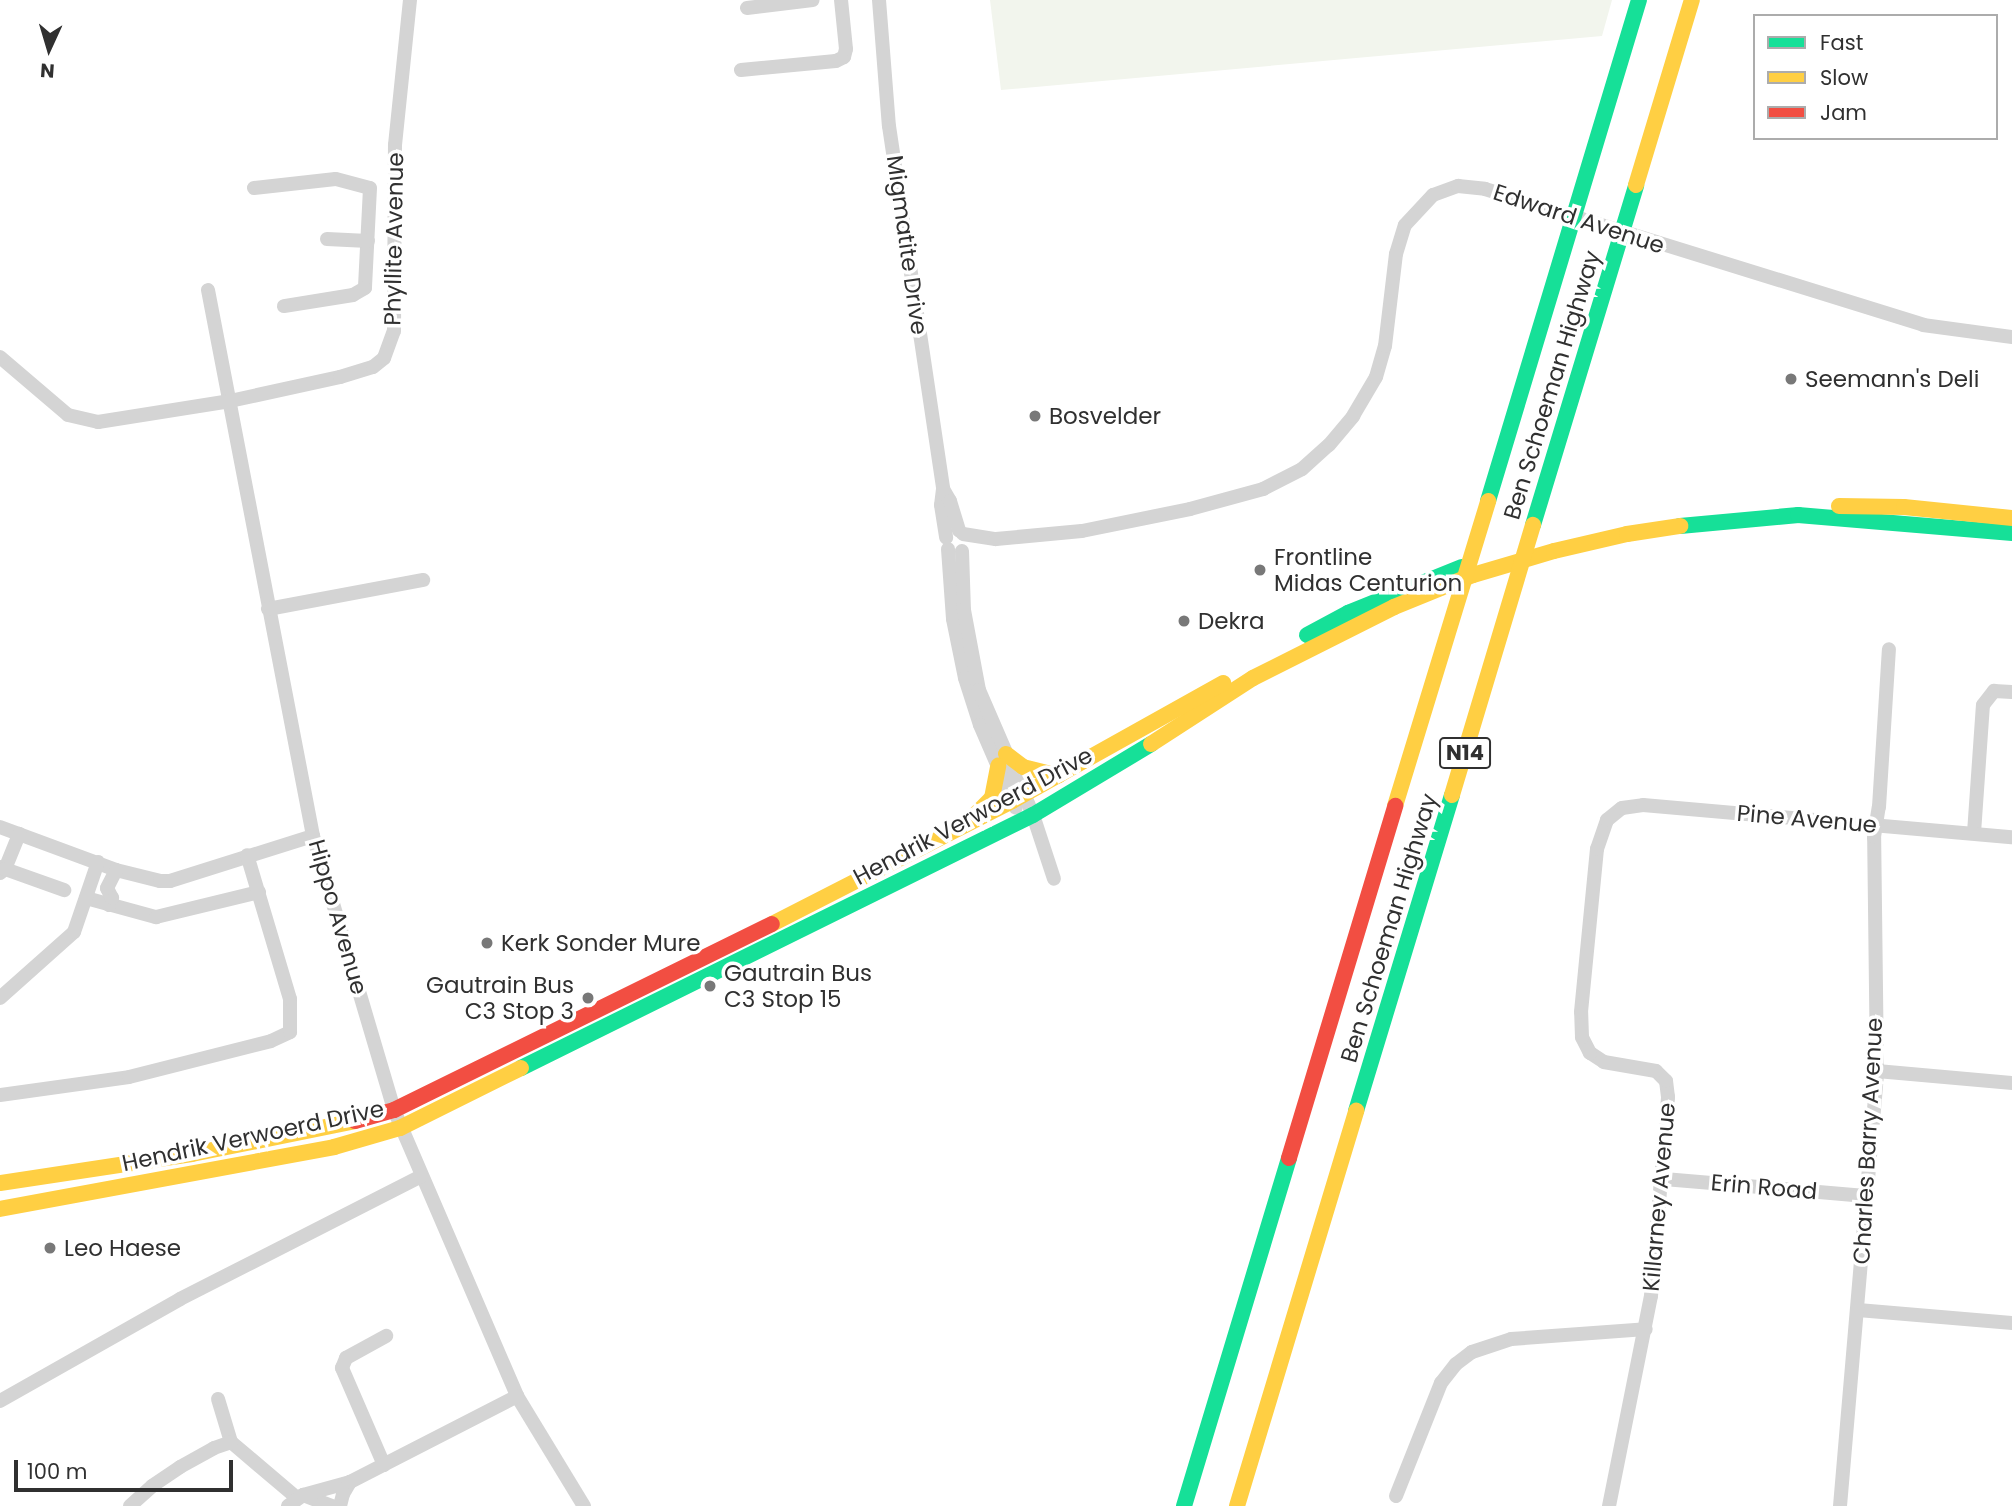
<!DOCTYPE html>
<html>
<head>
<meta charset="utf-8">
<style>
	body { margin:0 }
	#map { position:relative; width:2012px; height:1506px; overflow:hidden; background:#fff; font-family:Poppins,sans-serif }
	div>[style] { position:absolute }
	.green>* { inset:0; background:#f2f5ed }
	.street>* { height:14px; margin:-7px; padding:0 7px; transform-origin:7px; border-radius:7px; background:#d4d4d4 }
	.fast>* { height:16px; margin:-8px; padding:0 8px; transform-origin:8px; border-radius:8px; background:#16e098 }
	.slow>* { height:16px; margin:-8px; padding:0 8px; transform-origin:8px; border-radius:8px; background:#ffcf43 }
	.jam>* { height:16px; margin:-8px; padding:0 8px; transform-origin:8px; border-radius:8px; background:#f24e42 }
	.dots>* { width:19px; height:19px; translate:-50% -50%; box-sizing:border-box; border:4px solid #fff; border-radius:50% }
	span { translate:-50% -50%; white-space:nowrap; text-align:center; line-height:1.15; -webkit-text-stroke:7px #fff; paint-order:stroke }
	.shield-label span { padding:2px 5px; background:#fff; border:2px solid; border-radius:5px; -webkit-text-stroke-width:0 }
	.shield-label { font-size:21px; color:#303030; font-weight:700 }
	.street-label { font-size:23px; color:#303030 }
	.poi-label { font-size:23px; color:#303030 }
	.left { translate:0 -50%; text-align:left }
	.right { translate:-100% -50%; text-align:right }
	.legend { position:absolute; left:1753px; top:14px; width:245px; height:126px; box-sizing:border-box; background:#fff; border:2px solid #acacac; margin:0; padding:9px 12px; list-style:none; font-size:21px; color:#303030 }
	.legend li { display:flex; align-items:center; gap:14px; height:35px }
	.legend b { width:35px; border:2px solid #acacac }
	.north { position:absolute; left:14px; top:14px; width:70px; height:70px; -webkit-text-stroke:5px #fff; paint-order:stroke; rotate:184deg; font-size:19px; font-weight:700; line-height:28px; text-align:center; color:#303030 }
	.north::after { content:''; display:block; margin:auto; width:24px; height:32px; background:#303030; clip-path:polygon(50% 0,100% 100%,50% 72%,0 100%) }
	.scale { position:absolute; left:14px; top:1460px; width:219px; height:32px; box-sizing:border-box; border:4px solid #303030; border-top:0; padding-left:9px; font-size:21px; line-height:24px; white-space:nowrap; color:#303030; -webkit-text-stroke:5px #fff; paint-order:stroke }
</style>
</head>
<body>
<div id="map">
	<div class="green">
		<div style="clip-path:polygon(990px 0,1612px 0,1602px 36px,1001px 90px)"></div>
	</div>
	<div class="street">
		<div style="left:879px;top:0;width:126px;rotate:85.5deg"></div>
		<div style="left:889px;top:126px;width:367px;rotate:81.5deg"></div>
		<div style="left:943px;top:489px;width:16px;rotate:97deg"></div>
		<div style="left:941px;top:505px;width:33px;rotate:81deg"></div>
		<div style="left:747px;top:8px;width:66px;rotate:-6.9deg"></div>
		<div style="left:741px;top:70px;width:95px;rotate:-5.4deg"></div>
		<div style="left:836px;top:61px;width:9px;rotate:-27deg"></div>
		<div style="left:844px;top:57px;width:8px;rotate:-76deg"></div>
		<div style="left:846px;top:49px;width:49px;rotate:-95.8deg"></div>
		<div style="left:254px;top:188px;width:82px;rotate:-6.3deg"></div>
		<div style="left:336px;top:179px;width:35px;rotate:15deg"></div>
		<div style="left:370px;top:188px;width:100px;rotate:92.9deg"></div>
		<div style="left:365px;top:288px;width:14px;rotate:150deg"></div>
		<div style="left:353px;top:295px;width:70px;rotate:170.9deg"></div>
		<div style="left:327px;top:239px;width:41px;rotate:2.8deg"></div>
		<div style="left:208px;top:290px;width:556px;rotate:79.11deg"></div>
		<div style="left:313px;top:836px;width:286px;rotate:73.5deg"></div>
		<div style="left:394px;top:1110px;width:311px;rotate:66.7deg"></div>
		<div style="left:517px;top:1396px;width:129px;rotate:58.7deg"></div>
		<div style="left:0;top:357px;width:89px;rotate:40.5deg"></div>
		<div style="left:68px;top:415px;width:31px;rotate:13deg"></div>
		<div style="left:98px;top:422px;width:134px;rotate:-9deg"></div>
		<div style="left:230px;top:401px;width:113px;rotate:-12.3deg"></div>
		<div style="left:340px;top:377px;width:34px;rotate:-17deg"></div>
		<div style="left:373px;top:367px;width:14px;rotate:-39deg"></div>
		<div style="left:384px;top:358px;width:29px;rotate:-70deg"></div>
		<div style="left:394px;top:331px;width:186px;rotate:-89.7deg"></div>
		<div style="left:395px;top:145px;width:146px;rotate:-84.1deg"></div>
		<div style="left:943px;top:489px;width:14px;rotate:60deg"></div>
		<div style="left:950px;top:501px;width:31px;rotate:73deg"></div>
		<div style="left:963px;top:534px;width:33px;rotate:9deg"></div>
		<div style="left:996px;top:539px;width:86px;rotate:-5.3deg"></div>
		<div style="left:1082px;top:531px;width:110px;rotate:-11.5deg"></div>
		<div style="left:1190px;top:509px;width:76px;rotate:-15.3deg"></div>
		<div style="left:1263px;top:489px;width:44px;rotate:-27.1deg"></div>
		<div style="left:1302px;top:469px;width:36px;rotate:-42deg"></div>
		<div style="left:1329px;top:445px;width:38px;rotate:-50deg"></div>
		<div style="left:1353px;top:416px;width:45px;rotate:-59.5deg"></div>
		<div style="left:1376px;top:377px;width:32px;rotate:-74deg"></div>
		<div style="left:1385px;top:346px;width:93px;rotate:-83.2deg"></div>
		<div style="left:1396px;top:254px;width:30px;rotate:-73deg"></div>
		<div style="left:1405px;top:225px;width:41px;rotate:-47deg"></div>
		<div style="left:1433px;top:195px;width:27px;rotate:-20deg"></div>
		<div style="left:1458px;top:186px;width:27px;rotate:6deg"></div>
		<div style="left:1485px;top:189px;width:459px;rotate:17.2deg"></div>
		<div style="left:1923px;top:325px;width:90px;rotate:7.7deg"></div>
		<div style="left:948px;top:549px;width:70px;rotate:85.9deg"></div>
		<div style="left:953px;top:619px;width:60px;rotate:78.5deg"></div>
		<div style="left:965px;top:678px;width:49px;rotate:72.3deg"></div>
		<div style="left:980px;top:725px;width:90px;rotate:66.6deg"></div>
		<div style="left:962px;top:551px;width:59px;rotate:88.1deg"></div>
		<div style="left:964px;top:610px;width:81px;rotate:79.4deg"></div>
		<div style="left:979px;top:690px;width:136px;rotate:66.6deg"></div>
		<div style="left:1033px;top:815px;width:67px;rotate:71.8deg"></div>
		<div style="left:268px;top:609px;width:158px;rotate:-10.6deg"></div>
		<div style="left:0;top:827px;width:124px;rotate:20.3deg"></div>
		<div style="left:116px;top:870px;width:45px;rotate:14deg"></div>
		<div style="left:160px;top:881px;width:10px"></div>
		<div style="left:170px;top:881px;width:150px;rotate:-17.5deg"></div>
		<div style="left:1974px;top:833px;width:128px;rotate:-86deg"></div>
		<div style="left:1983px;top:705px;width:18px;rotate:-52deg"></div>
		<div style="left:1994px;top:691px;width:18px;rotate:3deg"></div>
		<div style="left:0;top:867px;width:5px;rotate:22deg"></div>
		<div style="left:5px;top:869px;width:38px;rotate:-68deg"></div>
		<div style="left:0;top:873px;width:6px;rotate:-39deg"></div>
		<div style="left:5px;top:869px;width:63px;rotate:19.6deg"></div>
		<div style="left:86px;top:898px;width:73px;rotate:15.2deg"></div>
		<div style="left:156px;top:917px;width:106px;rotate:-13.6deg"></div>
		<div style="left:109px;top:905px;width:8px;rotate:-67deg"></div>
		<div style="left:112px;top:898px;width:11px;rotate:-117deg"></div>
		<div style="left:107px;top:888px;width:20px;rotate:-63deg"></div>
		<div style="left:0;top:998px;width:99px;rotate:-41.7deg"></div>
		<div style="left:74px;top:932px;width:74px;rotate:-71.1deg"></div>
		<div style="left:1877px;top:1071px;width:136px;rotate:5.1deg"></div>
		<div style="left:0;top:1095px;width:130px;rotate:-7.9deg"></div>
		<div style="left:129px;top:1077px;width:146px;rotate:-14.2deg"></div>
		<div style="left:271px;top:1041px;width:21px;rotate:-25deg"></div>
		<div style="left:290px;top:1032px;width:33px;rotate:-90deg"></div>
		<div style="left:290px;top:999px;width:150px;rotate:-106.6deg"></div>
		<div style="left:1664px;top:1179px;width:202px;rotate:4.8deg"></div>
		<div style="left:1858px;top:1310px;width:155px;rotate:4.8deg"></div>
		<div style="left:218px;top:1399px;width:45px;rotate:73.2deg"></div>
		<div style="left:231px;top:1442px;width:87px;rotate:40.3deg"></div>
		<div style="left:0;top:1401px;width:207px;rotate:-29.5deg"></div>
		<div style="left:180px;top:1299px;width:271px;rotate:-27deg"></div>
		<div style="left:384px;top:1465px;width:106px;rotate:-113.4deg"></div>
		<div style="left:342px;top:1368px;width:11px;rotate:-68deg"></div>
		<div style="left:346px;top:1358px;width:46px;rotate:-28.8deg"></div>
		<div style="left:303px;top:1495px;width:31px;rotate:21deg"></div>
		<div style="left:1396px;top:1496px;width:122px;rotate:-68.3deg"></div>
		<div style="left:1441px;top:1383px;width:24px;rotate:-52deg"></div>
		<div style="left:1456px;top:1364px;width:20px;rotate:-37deg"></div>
		<div style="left:1472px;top:1352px;width:41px;rotate:-18.4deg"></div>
		<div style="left:1511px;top:1339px;width:135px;rotate:-4.2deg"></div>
		<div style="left:130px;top:1506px;width:30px;rotate:-42deg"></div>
		<div style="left:152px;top:1486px;width:34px;rotate:-34deg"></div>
		<div style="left:180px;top:1467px;width:39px;rotate:-29deg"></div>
		<div style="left:214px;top:1448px;width:18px;rotate:-19deg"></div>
		<div style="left:288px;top:1506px;width:19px;rotate:-36deg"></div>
		<div style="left:303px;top:1495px;width:49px;rotate:-15.5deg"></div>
		<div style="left:340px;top:1506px;width:12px;rotate:-76deg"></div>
		<div style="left:343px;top:1494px;width:14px;rotate:-60deg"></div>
		<div style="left:350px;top:1482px;width:188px;rotate:-27.2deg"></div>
		<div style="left:1609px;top:1506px;width:214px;rotate:-78.7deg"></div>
		<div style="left:1651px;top:1296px;width:200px;rotate:-85.1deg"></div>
		<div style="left:1668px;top:1097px;width:16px;rotate:-97deg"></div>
		<div style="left:1666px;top:1081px;width:14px;rotate:-135deg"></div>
		<div style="left:1656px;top:1071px;width:53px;rotate:-170.2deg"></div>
		<div style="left:1604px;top:1062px;width:17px;rotate:-147deg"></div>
		<div style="left:1590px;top:1053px;width:18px;rotate:-117deg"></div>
		<div style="left:1582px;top:1037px;width:25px;rotate:-92deg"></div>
		<div style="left:1581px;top:1012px;width:164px;rotate:-84.4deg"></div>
		<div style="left:1597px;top:849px;width:31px;rotate:-71deg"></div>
		<div style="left:1607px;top:820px;width:19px;rotate:-39deg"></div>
		<div style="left:1622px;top:808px;width:21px;rotate:-8deg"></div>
		<div style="left:1643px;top:805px;width:370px;rotate:5deg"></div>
		<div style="left:1840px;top:1506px;width:437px;rotate:-85.1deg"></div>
		<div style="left:1877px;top:1071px;width:234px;rotate:-90.7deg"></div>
		<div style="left:1874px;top:837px;width:30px;rotate:-81deg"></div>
		<div style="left:1879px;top:807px;width:158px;rotate:-86.4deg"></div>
	</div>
	<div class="fast">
		<div style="left:1488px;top:501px;width:523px;rotate:-73.23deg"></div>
		<div style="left:1533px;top:525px;width:355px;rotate:-73.1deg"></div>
		<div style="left:1680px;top:526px;width:119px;rotate:-5.3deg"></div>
		<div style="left:1798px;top:515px;width:215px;rotate:4.8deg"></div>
		<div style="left:1307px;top:635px;width:47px;rotate:-28.2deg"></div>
		<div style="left:1348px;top:613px;width:123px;rotate:-22deg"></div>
		<div style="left:521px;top:1068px;width:571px;rotate:-26.3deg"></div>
		<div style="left:1033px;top:815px;width:138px;rotate:-31deg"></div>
		<div style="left:1356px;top:1111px;width:330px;rotate:-73.1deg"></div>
		<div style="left:1184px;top:1506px;width:363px;rotate:-73.2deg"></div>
	</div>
	<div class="slow">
		<div style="left:1636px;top:185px;width:193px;rotate:-73.2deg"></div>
		<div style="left:1839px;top:506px;width:65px;rotate:0.9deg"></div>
		<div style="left:1904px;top:507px;width:109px;rotate:5.8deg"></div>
		<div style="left:1151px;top:744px;width:121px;rotate:-32.9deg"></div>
		<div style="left:1253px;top:678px;width:158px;rotate:-26.7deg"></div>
		<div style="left:1394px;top:607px;width:85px;rotate:-22.1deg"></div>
		<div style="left:1473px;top:575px;width:84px;rotate:-16.5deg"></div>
		<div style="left:1554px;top:551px;width:75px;rotate:-13.1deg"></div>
		<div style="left:1627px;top:534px;width:54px;rotate:-8.6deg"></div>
		<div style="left:1006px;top:754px;width:21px;rotate:37deg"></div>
		<div style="left:1023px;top:767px;width:36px;rotate:14deg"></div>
		<div style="left:1452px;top:795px;width:282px;rotate:-73.3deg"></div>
		<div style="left:1395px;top:806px;width:319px;rotate:-73deg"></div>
		<div style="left:975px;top:815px;width:24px;rotate:-45deg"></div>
		<div style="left:992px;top:798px;width:33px;rotate:-79deg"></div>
		<div style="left:772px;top:924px;width:270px;rotate:-27.1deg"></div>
		<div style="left:1012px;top:801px;width:242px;rotate:-29.2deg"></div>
		<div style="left:0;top:1183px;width:194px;rotate:-8.6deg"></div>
		<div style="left:192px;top:1154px;width:166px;rotate:-11.4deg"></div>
		<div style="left:0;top:1209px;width:340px;rotate:-10.5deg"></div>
		<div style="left:334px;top:1147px;width:69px;rotate:-16.1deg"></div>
		<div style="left:400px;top:1128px;width:135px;rotate:-26.4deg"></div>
		<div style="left:1237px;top:1506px;width:413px;rotate:-73.2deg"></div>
	</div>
	<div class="jam">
		<div style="left:355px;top:1121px;width:41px;rotate:-15.8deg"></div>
		<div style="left:394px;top:1110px;width:421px;rotate:-26.2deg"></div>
		<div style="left:1289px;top:1158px;width:368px;rotate:-73.2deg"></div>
	</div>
	<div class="dots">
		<div style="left:1791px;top:379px;background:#787878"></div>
		<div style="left:1035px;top:416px;background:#787878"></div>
		<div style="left:1260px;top:570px;background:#787878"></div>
		<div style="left:1184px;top:621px;background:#787878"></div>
		<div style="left:487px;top:943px;background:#787878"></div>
		<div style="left:710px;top:986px;background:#787878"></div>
		<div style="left:588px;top:998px;background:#787878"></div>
		<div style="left:50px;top:1248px;background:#787878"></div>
	</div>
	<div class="shield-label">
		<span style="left:1465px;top:753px">N14</span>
	</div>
	<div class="street-label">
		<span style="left:1579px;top:219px;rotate:18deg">Edward Avenue</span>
		<span style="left:394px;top:239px;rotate:-89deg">Phyllite Avenue</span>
		<span style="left:907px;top:245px;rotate:82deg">Migmatite Drive</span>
		<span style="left:1552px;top:385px;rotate:-73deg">Ben Schoeman Highway</span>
		<span style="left:973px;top:816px;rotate:-28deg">Hendrik Verwoerd Drive</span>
		<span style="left:1807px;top:819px;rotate:5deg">Pine Avenue</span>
		<span style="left:338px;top:917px;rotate:74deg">Hippo Avenue</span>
		<span style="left:1389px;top:928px;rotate:-73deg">Ben Schoeman Highway</span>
		<span style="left:253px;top:1136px;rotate:-12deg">Hendrik Verwoerd Drive</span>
		<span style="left:1868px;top:1141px;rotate:-87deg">Charles Barry Avenue</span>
		<span style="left:1764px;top:1187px;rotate:5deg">Erin Road</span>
		<span style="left:1659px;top:1197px;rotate:-85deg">Killarney Avenue</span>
	</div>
	<div class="poi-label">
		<span class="left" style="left:1805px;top:379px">Seemann's Deli</span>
		<span class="left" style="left:1049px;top:416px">Bosvelder</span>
		<span class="left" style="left:1274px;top:570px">Frontline<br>Midas Centurion</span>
		<span class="left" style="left:1198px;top:621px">Dekra</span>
		<span class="left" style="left:501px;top:943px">Kerk Sonder Mure</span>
		<span class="left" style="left:724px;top:986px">Gautrain Bus<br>C3 Stop 15</span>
		<span class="right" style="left:574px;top:998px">Gautrain Bus<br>C3 Stop 3</span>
		<span class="left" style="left:64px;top:1248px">Leo Haese</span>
	</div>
	<ul class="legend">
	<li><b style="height:9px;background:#16e098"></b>Fast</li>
	<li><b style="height:9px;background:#ffcf43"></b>Slow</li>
	<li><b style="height:9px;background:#f24e42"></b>Jam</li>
	</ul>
	<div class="north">N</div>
	<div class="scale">100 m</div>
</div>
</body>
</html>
